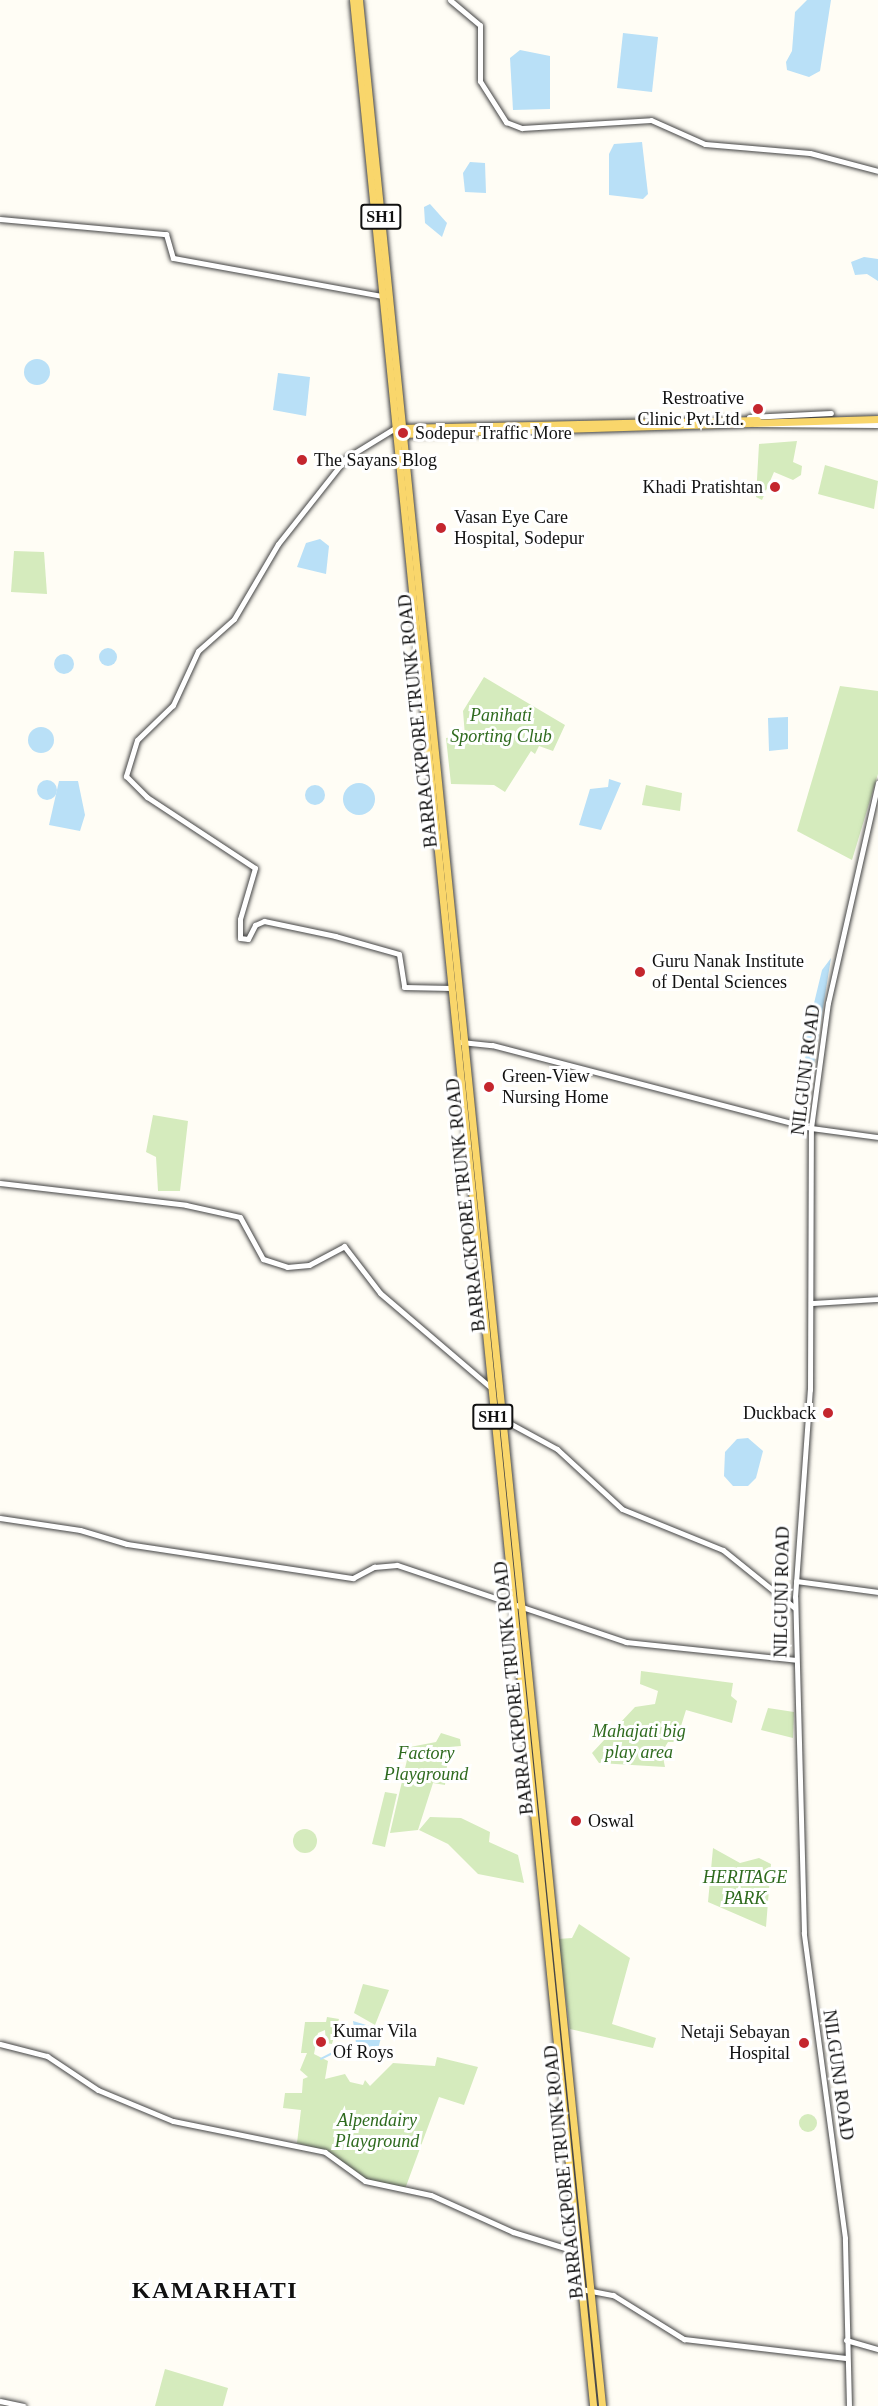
<!DOCTYPE html>
<html>
<head>
<meta charset="utf-8">
<style>
	body { margin:0 }
	#map { position:relative; width:878px; height:2406px; overflow:hidden; background:#fffdf5; font-family:Georgia,serif }
	div>[style] { position:absolute }
	.green>* { inset:0; background:#d5ebbd }
	.round { border-radius:50% }
	.water>* { inset:0; background:#b9e0f7 }
	.stream>* { height:1.5px; margin:-0.75px; padding:0 0.75px; transform-origin:0.75px; border-radius:0.75px; background:#b9e0f7 }
	.roads { filter:drop-shadow(0 0 2px #444) drop-shadow(0 0 2px #444) }
	.minor>* { height:5px; margin:-2.5px; padding:0 2.5px; transform-origin:2.5px; border-radius:2.5px; background:#fff }
	.major>* { height:7px; margin:-3.5px; padding:0 3.5px; transform-origin:3.5px; border-radius:3.5px; background:#f9d66b }
	.dots>* { width:16px; height:16px; translate:-50% -50%; box-sizing:border-box; border:3px solid #fff; border-radius:50% }
	span { translate:-50% -50%; white-space:nowrap; text-align:center; line-height:1.15; -webkit-text-stroke:6px #fff; paint-order:stroke }
	.shield-label span { padding:2px 4px; background:#fff; border:2px solid; border-radius:4px; -webkit-text-stroke-width:0 }
	.shield-label { font-size:16px; color:#111; font-weight:700 }
	.poi-label { font-size:18px; color:#111 }
	.right { translate:-100% -50%; text-align:right }
	.left { translate:0 -50%; text-align:left }
	.park-label { font-size:18px; color:#2f6b1f; font-style:italic }
	.street-label { font-size:18px; color:#111 }
	.district-label { font-size:24px; color:#111; font-weight:700; letter-spacing:1.5px }
</style>
</head>
<body>
<div id="map">
	<div class="green">
		<div style="clip-path:polygon(797px 441px,793px 462px,802px 466px,801px 475px,793px 480px,774px 472px,762px 500px,756px 497px,759px 444px)"></div>
		<div style="clip-path:polygon(825px 465px,878px 481px,874px 509px,818px 494px)"></div>
		<div style="clip-path:polygon(14px 551px,44px 552px,47px 594px,11px 592px)"></div>
		<div style="clip-path:polygon(484px 677px,565px 725px,553px 751px,539px 746px,535px 754px,531px 751px,505px 792px,494px 785px,451px 784px,446px 738px,465px 736px,463px 711px)"></div>
		<div style="clip-path:polygon(840px 686px,878px 691px,878px 774px,852px 860px,797px 831px)"></div>
		<div style="clip-path:polygon(646px 785px,682px 793px,680px 811px,642px 805px)"></div>
		<div style="clip-path:polygon(153px 1115px,188px 1121px,180px 1191px,158px 1191px,156px 1157px,146px 1152px)"></div>
		<div style="clip-path:polygon(641px 1671px,733px 1683px,731px 1696px,737px 1701px,732px 1723px,686px 1710px,676px 1742px,668px 1742px,662px 1752px,665px 1767px,599px 1763px,592px 1753px,635px 1707px,655px 1704px,658px 1691px,640px 1684px)"></div>
		<div style="clip-path:polygon(768px 1708px,794px 1712px,793px 1738px,761px 1730px)"></div>
		<div style="clip-path:polygon(441px 1733px,460px 1739px,461px 1746px,449px 1747px,445px 1785px,433px 1783px,418px 1830px,390px 1833px,410px 1747px,436px 1742px)"></div>
		<div style="clip-path:polygon(385px 1792px,397px 1794px,385px 1847px,372px 1844px)"></div>
		<div style="clip-path:polygon(430px 1817px,461px 1818px,490px 1832px,489px 1842px,518px 1855px,524px 1883px,478px 1874px,448px 1844px,419px 1830px)"></div>
		<div class="round" style="left:293px;top:1829px;width:24px;height:24px"></div>
		<div style="clip-path:polygon(713px 1848px,740px 1863px,759px 1858px,771px 1864px,766px 1927px,708px 1902px)"></div>
		<div style="clip-path:polygon(579px 1924px,630px 1958px,612px 2024px,656px 2038px,653px 2048px,570px 2029px,558px 1939px,572px 1938px)"></div>
		<div style="clip-path:polygon(363px 1984px,389px 1990px,375px 2025px,354px 2013px)"></div>
		<div style="clip-path:polygon(327px 2017px,339px 2019px,332px 2044px,326px 2043px,325px 2030px,318px 2033px,314px 2054px,328px 2061px,325px 2079px,345px 2074px,350px 2082px,363px 2085px,365px 2080px,370px 2086px,393px 2063px,435px 2066px,437px 2057px,478px 2067px,464px 2105px,439px 2097px,405px 2189px,362px 2179px,325px 2151px,297px 2143px,301px 2110px,283px 2108px,285px 2093px,302px 2093px,303px 2079px,308px 2077px,300px 2070px,307px 2053px,301px 2053px,305px 2022px,326px 2022px)"></div>
		<div class="round" style="left:799px;top:2114px;width:18px;height:18px"></div>
		<div style="clip-path:polygon(165px 2369px,228px 2388px,223px 2406px,155px 2406px)"></div>
	</div>
	<div class="water">
		<div style="clip-path:polygon(807px 0,831px 0,820px 71px,809px 77px,787px 70px,786px 62px,792px 51px,795px 12px)"></div>
		<div style="clip-path:polygon(623px 33px,658px 37px,652px 92px,617px 88px)"></div>
		<div style="clip-path:polygon(520px 50px,550px 56px,550px 109px,513px 110px,510px 58px)"></div>
		<div style="clip-path:polygon(642px 142px,648px 194px,643px 199px,609px 195px,609px 154px,614px 144px)"></div>
		<div style="clip-path:polygon(470px 162px,485px 163px,486px 193px,465px 192px,463px 173px)"></div>
		<div style="clip-path:polygon(430px 204px,447px 223px,442px 237px,425px 223px,424px 207px)"></div>
		<div style="clip-path:polygon(864px 257px,878px 259px,878px 281px,867px 274px,855px 275px,851px 262px)"></div>
		<div class="round" style="left:24px;top:359px;width:26px;height:26px"></div>
		<div style="clip-path:polygon(278px 373px,310px 377px,306px 416px,273px 410px)"></div>
		<div style="clip-path:polygon(320px 539px,329px 546px,326px 574px,297px 567px,306px 543px)"></div>
		<div class="round" style="left:99px;top:648px;width:18px;height:18px"></div>
		<div class="round" style="left:54px;top:654px;width:20px;height:20px"></div>
		<div style="clip-path:polygon(788px 717px,788px 749px,769px 751px,768px 718px)"></div>
		<div class="round" style="left:28px;top:727px;width:26px;height:26px"></div>
		<div style="clip-path:polygon(609px 779px,621px 783px,601px 830px,579px 825px,590px 789px,608px 787px)"></div>
		<div class="round" style="left:37px;top:780px;width:20px;height:20px"></div>
		<div style="clip-path:polygon(59px 781px,78px 781px,85px 815px,80px 831px,49px 825px)"></div>
		<div class="round" style="left:343px;top:783px;width:32px;height:32px"></div>
		<div class="round" style="left:305px;top:785px;width:20px;height:20px"></div>
		<div style="clip-path:polygon(831px 958px,814px 1064px,812px 1064px,805px 1058px,808px 1049px,803px 1049px,822px 970px)"></div>
		<div style="clip-path:polygon(748px 1438px,763px 1451px,756px 1478px,748px 1486px,733px 1486px,724px 1476px,725px 1452px,737px 1439px)"></div>
		<div style="clip-path:polygon(353px 2021px,383px 2030px,378px 2049px,356px 2043px)"></div>
	</div>
	<div class="stream">
		<div style="left:321px;top:2059px;width:11px;rotate:-27deg"></div>
	</div>
	<div class="roads">
		<div class="minor">
			<div style="left:450px;top:0;width:39px;rotate:40deg"></div>
			<div style="left:480px;top:25px;width:56px;rotate:90deg"></div>
			<div style="left:480px;top:81px;width:49px;rotate:57.6deg"></div>
			<div style="left:506px;top:122px;width:17px;rotate:21deg"></div>
			<div style="left:522px;top:128px;width:129px;rotate:-3.5deg"></div>
			<div style="left:651px;top:120px;width:59px;rotate:24deg"></div>
			<div style="left:705px;top:144px;width:105px;rotate:4.9deg"></div>
			<div style="left:810px;top:153px;width:70px;rotate:14.8deg"></div>
			<div style="left:0;top:219px;width:167px;rotate:5.2deg"></div>
			<div style="left:166px;top:234px;width:25px;rotate:74deg"></div>
			<div style="left:173px;top:258px;width:212px;rotate:10.3deg"></div>
			<div style="left:749px;top:417px;width:82px;rotate:-2.8deg"></div>
			<div style="left:754px;top:424px;width:124px;rotate:0.5deg"></div>
			<div style="left:395px;top:428px;width:57px;rotate:148.5deg"></div>
			<div style="left:346px;top:458px;width:110px;rotate:128.3deg"></div>
			<div style="left:278px;top:544px;width:87px;rotate:120.4deg"></div>
			<div style="left:234px;top:619px;width:48px;rotate:138.4deg"></div>
			<div style="left:198px;top:651px;width:60px;rotate:114.8deg"></div>
			<div style="left:173px;top:705px;width:50px;rotate:135.8deg"></div>
			<div style="left:137px;top:740px;width:38px;rotate:107deg"></div>
			<div style="left:126px;top:776px;width:30px;rotate:45deg"></div>
			<div style="left:147px;top:797px;width:129px;rotate:33.3deg"></div>
			<div style="left:255px;top:868px;width:53px;rotate:106.4deg"></div>
			<div style="left:240px;top:919px;width:19px;rotate:90deg"></div>
			<div style="left:240px;top:938px;width:8px;rotate:7deg"></div>
			<div style="left:248px;top:939px;width:16px;rotate:-63deg"></div>
			<div style="left:255px;top:925px;width:10px;rotate:-24deg"></div>
			<div style="left:264px;top:921px;width:73px;rotate:11.9deg"></div>
			<div style="left:335px;top:936px;width:66px;rotate:15.7deg"></div>
			<div style="left:399px;top:954px;width:33px;rotate:81deg"></div>
			<div style="left:404px;top:987px;width:47px;rotate:1.2deg"></div>
			<div style="left:461px;top:1042px;width:31px;rotate:6deg"></div>
			<div style="left:492px;top:1045px;width:330px;rotate:14.6deg"></div>
			<div style="left:811px;top:1128px;width:68px;rotate:7.7deg"></div>
			<div style="left:0;top:1183px;width:187px;rotate:6.7deg"></div>
			<div style="left:186px;top:1205px;width:55px;rotate:12.5deg"></div>
			<div style="left:240px;top:1217px;width:48px;rotate:61.3deg"></div>
			<div style="left:263px;top:1259px;width:25px;rotate:18deg"></div>
			<div style="left:287px;top:1267px;width:22px;rotate:-5deg"></div>
			<div style="left:309px;top:1265px;width:40px;rotate:-28deg"></div>
			<div style="left:344px;top:1246px;width:59px;rotate:52.5deg"></div>
			<div style="left:380px;top:1293px;width:145px;rotate:40.5deg"></div>
			<div style="left:811px;top:1303px;width:67px;rotate:-3.4deg"></div>
			<div style="left:494px;top:1420px;width:8px;rotate:-7deg"></div>
			<div style="left:502px;top:1419px;width:63px;rotate:28.6deg"></div>
			<div style="left:557px;top:1449px;width:88px;rotate:42.7deg"></div>
			<div style="left:622px;top:1509px;width:109px;rotate:22.1deg"></div>
			<div style="left:723px;top:1550px;width:92px;rotate:38.9deg"></div>
			<div style="left:0;top:1518px;width:81px;rotate:8.5deg"></div>
			<div style="left:80px;top:1530px;width:49px;rotate:16.6deg"></div>
			<div style="left:127px;top:1544px;width:229px;rotate:8.6deg"></div>
			<div style="left:353px;top:1578px;width:24px;rotate:-28deg"></div>
			<div style="left:374px;top:1567px;width:23px;rotate:-5deg"></div>
			<div style="left:397px;top:1565px;width:242px;rotate:18.6deg"></div>
			<div style="left:626px;top:1642px;width:171px;rotate:6deg"></div>
			<div style="left:796px;top:1581px;width:83px;rotate:7.6deg"></div>
			<div style="left:0;top:2044px;width:49px;rotate:14.3deg"></div>
			<div style="left:47px;top:2056px;width:61px;rotate:33.7deg"></div>
			<div style="left:98px;top:2090px;width:81px;rotate:22.5deg"></div>
			<div style="left:173px;top:2121px;width:155px;rotate:11.5deg"></div>
			<div style="left:325px;top:2152px;width:49px;rotate:35.9deg"></div>
			<div style="left:365px;top:2181px;width:67px;rotate:12deg"></div>
			<div style="left:431px;top:2195px;width:90px;rotate:24.3deg"></div>
			<div style="left:513px;top:2232px;width:68px;rotate:17.1deg"></div>
			<div style="left:581px;top:2289px;width:33px;rotate:11deg"></div>
			<div style="left:613px;top:2295px;width:84px;rotate:31.8deg"></div>
			<div style="left:684px;top:2339px;width:163px;rotate:6.7deg"></div>
			<div style="left:846px;top:2340px;width:33px;rotate:16deg"></div>
			<div style="left:0;top:2401px;width:24px;rotate:12deg"></div>
			<div style="left:849px;top:2406px;width:168px;rotate:-91.4deg"></div>
			<div style="left:845px;top:2238px;width:308px;rotate:-97.7deg"></div>
			<div style="left:804px;top:1933px;width:336px;rotate:-91.5deg"></div>
			<div style="left:795px;top:1597px;width:208px;rotate:-85.9deg"></div>
			<div style="left:810px;top:1390px;width:262px;rotate:-89.8deg"></div>
			<div style="left:811px;top:1128px;width:126px;rotate:-82.3deg"></div>
			<div style="left:828px;top:1003px;width:226px;rotate:-77.2deg"></div>
		</div>
		<div class="major">
			<div style="left:353px;top:0;width:2418px;rotate:84.3deg"></div>
			<div style="left:359px;top:0;width:2418px;rotate:84.23deg"></div>
			<div style="left:400px;top:428px;width:357px;rotate:-1.3deg"></div>
			<div style="left:401px;top:434px;width:477px;rotate:-1.8deg"></div>
		</div>
	</div>
	<div class="dots">
		<div style="left:758px;top:409px;background:#c4262e"></div>
		<div style="left:403px;top:433px;background:#c4262e"></div>
		<div style="left:302px;top:460px;background:#c4262e"></div>
		<div style="left:775px;top:487px;background:#c4262e"></div>
		<div style="left:441px;top:528px;background:#c4262e"></div>
		<div style="left:640px;top:972px;background:#c4262e"></div>
		<div style="left:489px;top:1087px;background:#c4262e"></div>
		<div style="left:828px;top:1413px;background:#c4262e"></div>
		<div style="left:576px;top:1821px;background:#c4262e"></div>
		<div style="left:321px;top:2042px;background:#c4262e"></div>
		<div style="left:804px;top:2043px;background:#c4262e"></div>
	</div>
	<div class="shield-label">
		<span style="left:381px;top:217px">SH1</span>
		<span style="left:493px;top:1417px">SH1</span>
	</div>
	<div class="poi-label">
		<span class="right" style="left:744px;top:409px">Restroative<br>Clinic Pvt.Ltd.</span>
		<span class="left" style="left:415px;top:433px">Sodepur Traffic More</span>
		<span class="left" style="left:314px;top:460px">The Sayans Blog</span>
		<span class="right" style="left:763px;top:487px">Khadi Pratishtan</span>
		<span class="left" style="left:454px;top:528px">Vasan Eye Care<br>Hospital, Sodepur</span>
		<span class="left" style="left:652px;top:972px">Guru Nanak Institute<br>of Dental Sciences</span>
		<span class="left" style="left:502px;top:1087px">Green-View<br>Nursing Home</span>
		<span class="right" style="left:816px;top:1413px">Duckback</span>
		<span class="left" style="left:588px;top:1821px">Oswal</span>
		<span class="left" style="left:333px;top:2042px">Kumar Vila<br>Of Roys</span>
		<span class="right" style="left:790px;top:2043px">Netaji Sebayan<br>Hospital</span>
	</div>
	<div class="park-label">
		<span style="left:501px;top:726px">Panihati<br>Sporting Club</span>
		<span style="left:639px;top:1742px">Mahajati big<br>play area</span>
		<span style="left:426px;top:1764px">Factory<br>Playground</span>
		<span style="left:745px;top:1888px">HERITAGE<br>PARK</span>
		<span style="left:377px;top:2131px">Alpendairy<br>Playground</span>
	</div>
	<div class="street-label">
		<span style="left:418px;top:721px;rotate:-96deg">BARRACKPORE TRUNK ROAD</span>
		<span style="left:806px;top:1070px;rotate:-83deg">NILGUNJ ROAD</span>
		<span style="left:466px;top:1205px;rotate:-96deg">BARRACKPORE TRUNK ROAD</span>
		<span style="left:782px;top:1592px;rotate:-89deg">NILGUNJ ROAD</span>
		<span style="left:514px;top:1688px;rotate:-96deg">BARRACKPORE TRUNK ROAD</span>
		<span style="left:838px;top:2075px;rotate:82deg">NILGUNJ ROAD</span>
		<span style="left:564px;top:2172px;rotate:-96deg">BARRACKPORE TRUNK ROAD</span>
	</div>
	<div class="district-label">
		<span style="left:215px;top:2291px">KAMARHATI</span>
	</div>
</div>
</body>
</html>
